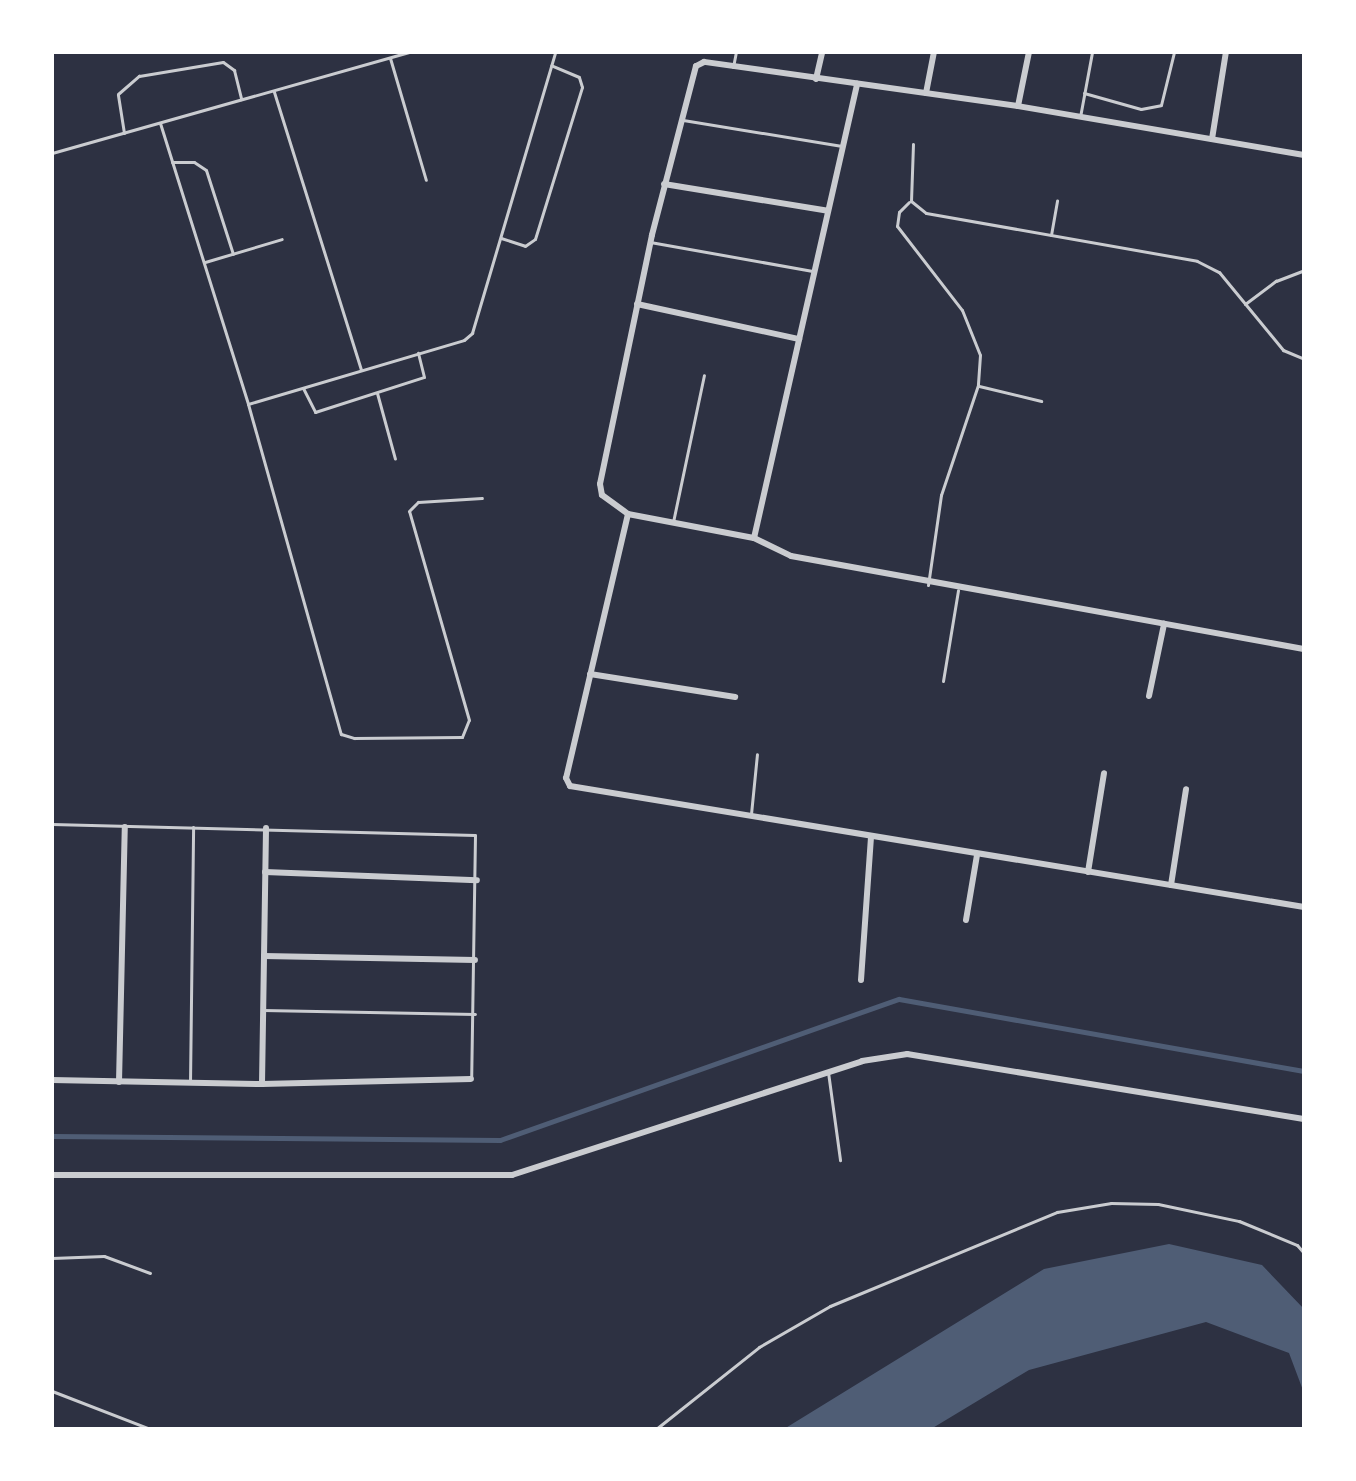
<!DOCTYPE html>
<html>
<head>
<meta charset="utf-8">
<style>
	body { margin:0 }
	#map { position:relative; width:1356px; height:1481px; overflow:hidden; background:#2d3142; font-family:"Titillium Web",sans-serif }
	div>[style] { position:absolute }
	.water>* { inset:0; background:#4f5d75 }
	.stream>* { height:5px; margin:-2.5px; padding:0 2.5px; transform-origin:2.5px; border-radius:2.5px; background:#4f5d75 }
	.service>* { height:3px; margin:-1.5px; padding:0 1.5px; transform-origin:1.5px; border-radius:1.5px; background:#caccd0 }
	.minor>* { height:6px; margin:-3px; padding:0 3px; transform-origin:3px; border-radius:3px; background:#caccd0 }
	span { translate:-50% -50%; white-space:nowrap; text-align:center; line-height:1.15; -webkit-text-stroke:6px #fff; paint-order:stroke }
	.frame { position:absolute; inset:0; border:54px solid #fff; pointer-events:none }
</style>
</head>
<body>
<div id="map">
	<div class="water">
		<div style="clip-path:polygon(1169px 1244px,1262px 1265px,1304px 1309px,1304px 1393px,1289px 1353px,1206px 1322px,1029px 1370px,931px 1429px,784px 1429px,1044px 1269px)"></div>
	</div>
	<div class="stream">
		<div style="left:52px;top:1136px;width:448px;rotate:0.5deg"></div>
		<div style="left:500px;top:1140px;width:423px;rotate:-19.5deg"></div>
		<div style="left:899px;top:999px;width:411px;rotate:10.1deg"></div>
	</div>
	<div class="service">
		<div style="left:390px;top:58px;width:127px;rotate:73.6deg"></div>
		<div style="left:733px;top:67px;width:15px;rotate:-79deg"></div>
		<div style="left:274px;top:92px;width:291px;rotate:72.6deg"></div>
		<div style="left:1084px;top:93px;width:59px;rotate:15.7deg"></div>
		<div style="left:1141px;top:109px;width:20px;rotate:-11deg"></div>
		<div style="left:1161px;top:105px;width:55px;rotate:-76.2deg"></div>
		<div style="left:1080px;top:117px;width:66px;rotate:-79.5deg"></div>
		<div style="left:683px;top:120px;width:161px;rotate:9.3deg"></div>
		<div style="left:160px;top:123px;width:294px;rotate:72.6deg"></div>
		<div style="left:248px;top:404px;width:225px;rotate:-16.5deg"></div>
		<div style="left:464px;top:340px;width:11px;rotate:-41deg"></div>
		<div style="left:472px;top:333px;width:293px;rotate:-73.5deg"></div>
		<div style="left:124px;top:133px;width:39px;rotate:-99deg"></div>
		<div style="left:118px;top:94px;width:28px;rotate:-41deg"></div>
		<div style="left:139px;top:76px;width:85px;rotate:-9.5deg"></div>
		<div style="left:223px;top:62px;width:14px;rotate:36deg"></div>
		<div style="left:234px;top:70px;width:30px;rotate:76deg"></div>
		<div style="left:913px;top:144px;width:57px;rotate:92deg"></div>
		<div style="left:911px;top:201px;width:19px;rotate:39deg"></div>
		<div style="left:926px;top:213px;width:275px;rotate:10deg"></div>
		<div style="left:1197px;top:261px;width:25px;rotate:27deg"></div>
		<div style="left:1219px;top:272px;width:101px;rotate:50.6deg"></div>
		<div style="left:1283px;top:350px;width:23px;rotate:23deg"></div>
		<div style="left:52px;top:153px;width:371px;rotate:-15.8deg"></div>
		<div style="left:172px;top:162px;width:22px"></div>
		<div style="left:194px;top:162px;width:14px;rotate:34deg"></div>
		<div style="left:206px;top:170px;width:88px;rotate:72.2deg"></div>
		<div style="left:909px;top:202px;width:14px;rotate:135deg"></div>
		<div style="left:899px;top:212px;width:14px;rotate:98deg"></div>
		<div style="left:897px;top:226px;width:106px;rotate:52.3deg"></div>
		<div style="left:962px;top:310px;width:48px;rotate:68.2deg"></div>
		<div style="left:980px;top:355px;width:30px;rotate:94deg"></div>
		<div style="left:978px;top:385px;width:116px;rotate:108.6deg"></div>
		<div style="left:941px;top:495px;width:91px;rotate:98.2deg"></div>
		<div style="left:1051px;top:235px;width:35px;rotate:-80deg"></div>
		<div style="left:501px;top:238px;width:25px;rotate:18deg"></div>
		<div style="left:525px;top:246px;width:12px;rotate:-35deg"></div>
		<div style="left:535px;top:239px;width:159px;rotate:-72.8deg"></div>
		<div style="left:582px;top:87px;width:10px;rotate:-107deg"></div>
		<div style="left:579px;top:77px;width:30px;rotate:-157deg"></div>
		<div style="left:650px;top:242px;width:165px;rotate:10.1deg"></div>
		<div style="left:205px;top:262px;width:80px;rotate:-16.6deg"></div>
		<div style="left:1245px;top:304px;width:39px;rotate:-37deg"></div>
		<div style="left:1276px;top:281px;width:30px;rotate:-21deg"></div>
		<div style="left:979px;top:386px;width:64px;rotate:13.6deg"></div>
		<div style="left:303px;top:388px;width:27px;rotate:63deg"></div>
		<div style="left:315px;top:412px;width:114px;rotate:-17.8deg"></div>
		<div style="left:424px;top:377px;width:25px;rotate:-104deg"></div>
		<div style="left:377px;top:393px;width:68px;rotate:74.7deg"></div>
		<div style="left:248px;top:404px;width:343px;rotate:74.3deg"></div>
		<div style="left:341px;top:734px;width:14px;rotate:17deg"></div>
		<div style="left:354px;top:738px;width:108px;rotate:-0.5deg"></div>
		<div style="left:462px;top:737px;width:18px;rotate:-68deg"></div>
		<div style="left:469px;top:720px;width:217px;rotate:-106deg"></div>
		<div style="left:409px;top:511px;width:13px;rotate:-45deg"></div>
		<div style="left:418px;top:502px;width:64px;rotate:-3.6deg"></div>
		<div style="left:673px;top:522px;width:150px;rotate:-78.1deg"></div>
		<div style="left:943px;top:681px;width:92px;rotate:-80.6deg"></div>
		<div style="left:751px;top:814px;width:60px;rotate:-84.3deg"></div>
		<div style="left:52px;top:824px;width:423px;rotate:1.5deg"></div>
		<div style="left:475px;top:835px;width:244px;rotate:90.9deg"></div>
		<div style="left:263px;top:1010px;width:212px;rotate:1.1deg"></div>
		<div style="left:828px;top:1072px;width:89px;rotate:82.2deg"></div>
		<div style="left:190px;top:1083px;width:256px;rotate:-89.3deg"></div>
		<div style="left:52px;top:1258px;width:52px;rotate:-2.2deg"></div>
		<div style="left:104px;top:1256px;width:49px;rotate:20.3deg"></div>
		<div style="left:52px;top:1391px;width:105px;rotate:21.2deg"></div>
		<div style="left:656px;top:1429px;width:132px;rotate:-38.5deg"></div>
		<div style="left:759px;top:1347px;width:82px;rotate:-30deg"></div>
		<div style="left:830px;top:1306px;width:246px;rotate:-22.5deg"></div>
		<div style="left:1057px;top:1212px;width:55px;rotate:-9.5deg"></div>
		<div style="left:1111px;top:1203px;width:47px;rotate:1.2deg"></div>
		<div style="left:1158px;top:1204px;width:83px;rotate:11.9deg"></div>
		<div style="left:1239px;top:1221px;width:63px;rotate:22.5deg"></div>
		<div style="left:1297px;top:1245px;width:11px;rotate:49deg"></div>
	</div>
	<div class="minor">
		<div style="left:816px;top:79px;width:28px;rotate:-77deg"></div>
		<div style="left:926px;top:93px;width:42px;rotate:-79deg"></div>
		<div style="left:1018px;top:106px;width:55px;rotate:-78.5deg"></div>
		<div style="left:1212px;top:139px;width:88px;rotate:-80.9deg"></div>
		<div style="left:1304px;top:155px;width:290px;rotate:-170.3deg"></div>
		<div style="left:1018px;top:106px;width:317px;rotate:-172deg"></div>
		<div style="left:704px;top:62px;width:9px;rotate:153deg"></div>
		<div style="left:696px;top:66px;width:175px;rotate:104.6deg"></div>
		<div style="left:652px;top:235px;width:254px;rotate:101.8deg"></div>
		<div style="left:600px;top:484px;width:11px;rotate:80deg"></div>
		<div style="left:602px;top:495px;width:32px;rotate:36deg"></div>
		<div style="left:628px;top:514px;width:128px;rotate:10.8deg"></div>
		<div style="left:754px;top:538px;width:41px;rotate:25.9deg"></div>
		<div style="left:791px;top:556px;width:521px;rotate:10.28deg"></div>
		<div style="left:664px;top:184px;width:166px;rotate:9.3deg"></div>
		<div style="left:637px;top:304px;width:166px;rotate:12.2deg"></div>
		<div style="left:628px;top:514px;width:271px;rotate:103.2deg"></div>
		<div style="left:566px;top:778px;width:9px;rotate:63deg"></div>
		<div style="left:570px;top:786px;width:744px;rotate:9.36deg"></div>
		<div style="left:754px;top:538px;width:466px;rotate:-77.2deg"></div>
		<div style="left:590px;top:674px;width:147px;rotate:9deg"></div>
		<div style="left:1149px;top:696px;width:74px;rotate:-78.2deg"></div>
		<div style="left:265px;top:872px;width:212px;rotate:2.2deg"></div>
		<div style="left:1088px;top:872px;width:100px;rotate:-80.8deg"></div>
		<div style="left:1171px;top:885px;width:97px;rotate:-81.1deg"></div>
		<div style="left:966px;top:920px;width:66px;rotate:-80.4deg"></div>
		<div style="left:264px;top:956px;width:211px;rotate:1.1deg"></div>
		<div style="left:861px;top:980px;width:143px;rotate:-86deg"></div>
		<div style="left:52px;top:1080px;width:210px;rotate:1.1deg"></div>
		<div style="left:262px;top:1084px;width:209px;rotate:-1.4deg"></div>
		<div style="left:119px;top:1082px;width:255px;rotate:-88.7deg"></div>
		<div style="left:262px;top:1084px;width:256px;rotate:-89.1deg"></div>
		<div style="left:52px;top:1175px;width:460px"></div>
		<div style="left:512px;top:1175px;width:368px;rotate:-18deg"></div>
		<div style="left:862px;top:1061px;width:46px;rotate:-8.8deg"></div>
		<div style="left:907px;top:1054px;width:402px;rotate:9.3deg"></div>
	</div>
	<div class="frame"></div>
</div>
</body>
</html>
